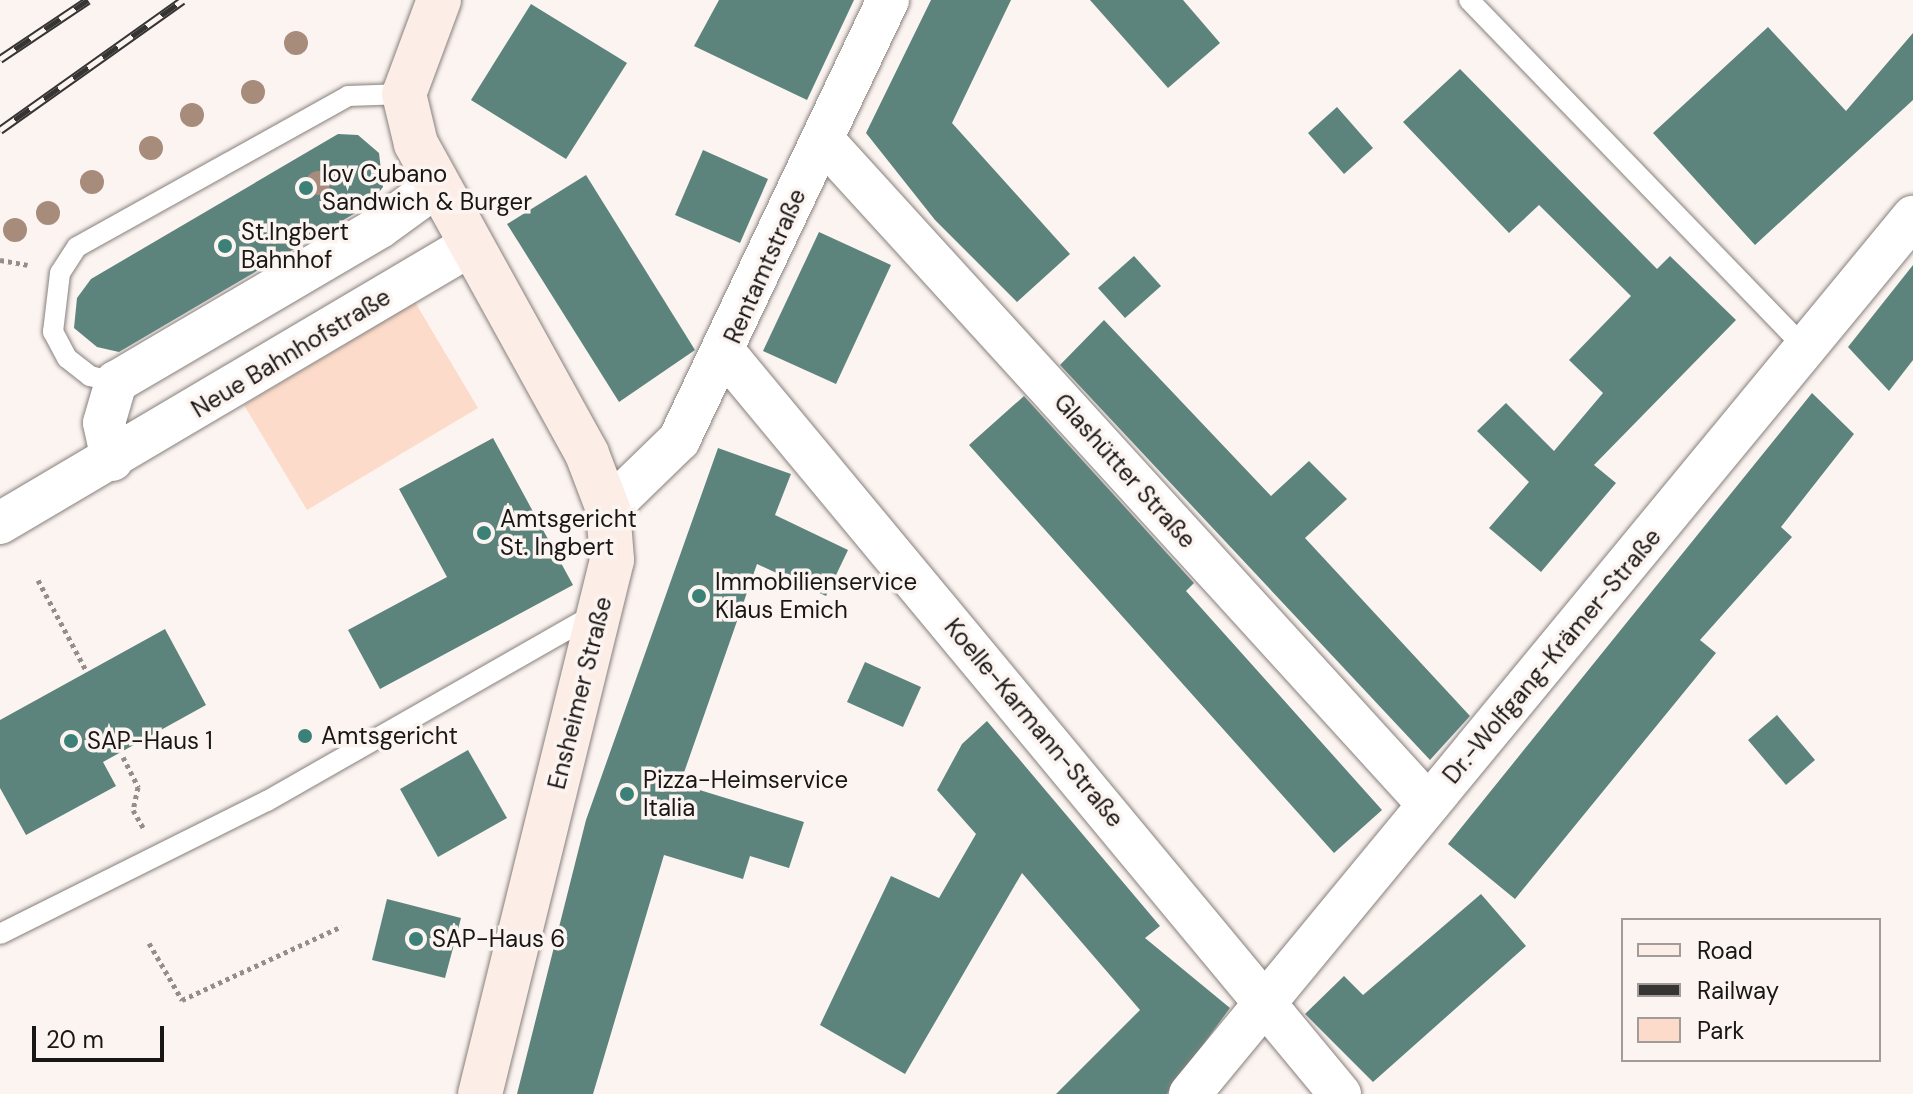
<!DOCTYPE html>
<html>
<head>
<meta charset="utf-8">
<style>
	body { margin:0 }
	#map { position:relative; width:1913px; height:1094px; overflow:hidden; background:#fcf4f1; font-family:"DM Sans",sans-serif }
	div>[style] { position:absolute }
	.green>* { inset:0; background:#fddbca }
	.building>* { inset:0; background:#5c847d }
	.path>* { height:5px; margin-top:-2.5px; transform-origin:0; background:repeating-linear-gradient(90deg,#938e8c 0 4px,transparent 0 8px) }
	.roads { filter:drop-shadow(0 0 2px #87807d) drop-shadow(0 0 2px #87807d) }
	.service>* { height:20px; margin:-10px; padding:0 10px; transform-origin:10px; border-radius:10px; background:#fff }
	.minor>* { height:42px; margin:-21px; padding:0 21px; transform-origin:21px; border-radius:21px; background:#fff }
	.secondary>* { height:44px; margin:-22px; padding:0 22px; transform-origin:22px; border-radius:22px; background:#fceee6 }
	.rail>* { height:9px; margin-top:-4.5px; transform-origin:0; background:repeating-linear-gradient(90deg,#fcf4f1 0 18px,#373533 0 36px); box-sizing:border-box; border-block:2px solid #373533 }
	.trees>* { width:24px; height:24px; margin:-12px; border-radius:50%; background:#a78b7b }
	.dots>* { width:22px; height:22px; translate:-50% -50%; box-sizing:border-box; border:4px solid #fcf4f1; border-radius:50% }
	span { translate:-50% -50%; white-space:nowrap; text-align:center; line-height:1.15; -webkit-text-stroke:7px #fcf4f1; paint-order:stroke }
	.poi-label { font-size:24px; color:#191715 }
	.left { translate:0 -50%; text-align:left }
	.street-label { font-size:24px; color:#191715 }
	.legend { position:absolute; left:1621px; top:918px; width:260px; height:144px; box-sizing:border-box; background:#fcf4f1; border:2px solid #a19c99; margin:0; padding:10px 14px; list-style:none; font-size:24px; color:#191715 }
	.legend li { display:flex; align-items:center; gap:16px; height:40px }
	.legend b { width:40px; border:2px solid #a19c99 }
	.scale { position:absolute; left:32px; top:1026px; width:132px; height:36px; box-sizing:border-box; border:4px solid #191715; border-top:0; padding-left:10px; font-size:24px; line-height:28px; white-space:nowrap; color:#191715; -webkit-text-stroke:6px #fcf4f1; paint-order:stroke }
</style>
</head>
<body>
<div id="map">
	<div class="green">
		<div style="clip-path:polygon(415px 302px,478px 408px,307px 510px,244px 405px)"></div>
	</div>
	<div class="building">
		<div style="clip-path:polygon(719px 0,854px 0,807px 100px,694px 46px)"></div>
		<div style="clip-path:polygon(931px 0,1011px 0,952px 123px,1070px 254px,1017px 302px,935px 220px,866px 133px)"></div>
		<div style="clip-path:polygon(1090px 0,1183px 0,1220px 43px,1168px 88px)"></div>
		<div style="clip-path:polygon(531px 4px,627px 63px,566px 159px,471px 100px)"></div>
		<div style="clip-path:polygon(1768px 27px,1846px 111px,1913px 33px,1913px 100px,1755px 245px,1653px 133px)"></div>
		<div style="clip-path:polygon(1460px 69px,1657px 269px,1670px 256px,1736px 320px,1594px 465px,1616px 483px,1541px 572px,1489px 528px,1529px 482px,1477px 431px,1506px 403px,1554px 451px,1603px 393px,1569px 360px,1631px 296px,1539px 205px,1509px 233px,1403px 122px)"></div>
		<div style="clip-path:polygon(1337px 107px,1373px 148px,1344px 174px,1308px 133px)"></div>
		<div style="clip-path:polygon(338px 134px,358px 135px,379px 153px,383px 187px,369px 205px,119px 352px,97px 347px,74px 328px,77px 298px,91px 279px)"></div>
		<div style="clip-path:polygon(703px 150px,768px 179px,740px 243px,675px 215px)"></div>
		<div style="clip-path:polygon(586px 175px,695px 350px,619px 402px,507px 224px)"></div>
		<div style="clip-path:polygon(819px 232px,891px 265px,836px 384px,763px 351px)"></div>
		<div style="clip-path:polygon(1134px 256px,1161px 286px,1125px 318px,1098px 288px)"></div>
		<div style="clip-path:polygon(1913px 265px,1913px 360px,1889px 391px,1848px 347px)"></div>
		<div style="clip-path:polygon(1104px 320px,1271px 496px,1309px 461px,1347px 499px,1305px 538px,1470px 716px,1430px 760px,1060px 365px)"></div>
		<div style="clip-path:polygon(1812px 393px,1854px 434px,1781px 527px,1792px 537px,1700px 640px,1716px 653px,1515px 899px,1448px 844px)"></div>
		<div style="clip-path:polygon(1024px 396px,1194px 583px,1186px 591px,1382px 810px,1334px 853px,969px 445px)"></div>
		<div style="clip-path:polygon(493px 438px,573px 585px,380px 689px,348px 630px,447px 577px,399px 489px)"></div>
		<div style="clip-path:polygon(718px 448px,791px 474px,775px 515px,848px 550px,826px 596px,757px 564px,680px 784px,804px 822px,789px 868px,750px 856px,743px 879px,664px 855px,593px 1094px,517px 1094px,586px 820px)"></div>
		<div style="clip-path:polygon(165px 629px,206px 705px,103px 762px,116px 786px,26px 835px,0 788px,0 720px)"></div>
		<div style="clip-path:polygon(865px 662px,921px 687px,903px 727px,847px 702px)"></div>
		<div style="clip-path:polygon(1777px 715px,1815px 760px,1786px 785px,1748px 740px)"></div>
		<div style="clip-path:polygon(987px 721px,1160px 926px,1145px 938px,1230px 1008px,1167px 1094px,1056px 1094px,1140px 1010px,1022px 873px,905px 1074px,820px 1025px,891px 876px,939px 898px,976px 834px,937px 790px,962px 744px)"></div>
		<div style="clip-path:polygon(468px 750px,507px 818px,438px 857px,400px 789px)"></div>
		<div style="clip-path:polygon(1481px 894px,1526px 946px,1373px 1082px,1305px 1014px,1344px 976px,1363px 995px)"></div>
		<div style="clip-path:polygon(387px 899px,461px 918px,445px 978px,372px 960px)"></div>
	</div>
	<div class="path">
		<div style="left:0;top:260px;width:28px;rotate:10deg"></div>
		<div style="left:38px;top:580px;width:104px;rotate:62deg"></div>
		<div style="left:123px;top:757px;width:34px;rotate:63deg"></div>
		<div style="left:138px;top:787px;width:24px;rotate:102deg"></div>
		<div style="left:133px;top:810px;width:22px;rotate:60deg"></div>
		<div style="left:149px;top:943px;width:66px;rotate:59.9deg"></div>
		<div style="left:182px;top:1000px;width:176px;rotate:-24.8deg"></div>
	</div>
	<div class="roads">
		<div class="service">
			<div style="left:1469px;top:0;width:488px;rotate:46deg"></div>
			<div style="left:116px;top:382px;width:27px;rotate:-167deg"></div>
			<div style="left:90px;top:376px;width:29px;rotate:-142deg"></div>
			<div style="left:67px;top:358px;width:30px;rotate:-118deg"></div>
			<div style="left:53px;top:332px;width:59px;rotate:-83.2deg"></div>
			<div style="left:60px;top:273px;width:31px;rotate:-57deg"></div>
			<div style="left:77px;top:247px;width:310px;rotate:-29.1deg"></div>
			<div style="left:348px;top:96px;width:56px;rotate:-2deg"></div>
			<div style="left:0;top:934px;width:298px;rotate:-26.5deg"></div>
			<div style="left:267px;top:801px;width:378px;rotate:-29.7deg"></div>
		</div>
		<div class="minor">
			<div style="left:822px;top:139px;width:900px;rotate:47.66deg"></div>
			<div style="left:725px;top:353px;width:963px;rotate:50.31deg"></div>
			<div style="left:112px;top:460px;width:38px;rotate:-102deg"></div>
			<div style="left:104px;top:423px;width:43px;rotate:-73.7deg"></div>
			<div style="left:116px;top:382px;width:306px;rotate:-30.4deg"></div>
			<div style="left:380px;top:227px;width:68px;rotate:-36deg"></div>
			<div style="left:608px;top:509px;width:99px;rotate:-44.2deg"></div>
			<div style="left:679px;top:440px;width:487px;rotate:-64.6deg"></div>
			<div style="left:0;top:523px;width:545px;rotate:-30.57deg"></div>
			<div style="left:1190px;top:1094px;width:1137px;rotate:-50.5deg"></div>
		</div>
		<div class="secondary">
			<div style="left:439px;top:0;width:100px;rotate:110.4deg"></div>
			<div style="left:404px;top:94px;width:51px;rotate:76.5deg"></div>
			<div style="left:416px;top:144px;width:354px;rotate:61.1deg"></div>
			<div style="left:587px;top:454px;width:59px;rotate:69.1deg"></div>
			<div style="left:608px;top:509px;width:51px;rotate:85.5deg"></div>
			<div style="left:612px;top:560px;width:550px;rotate:103.88deg"></div>
		</div>
	</div>
	<div class="rail">
		<div style="left:0;top:59px;width:106px;rotate:-33.8deg"></div>
		<div style="left:0;top:130px;width:224px;rotate:-35.4deg"></div>
	</div>
	<div class="trees">
		<div style="left:296px;top:43px"></div>
		<div style="left:253px;top:92px"></div>
		<div style="left:192px;top:115px"></div>
		<div style="left:151px;top:148px"></div>
		<div style="left:92px;top:182px"></div>
		<div style="left:318px;top:183px"></div>
		<div style="left:48px;top:213px"></div>
		<div style="left:15px;top:230px"></div>
	</div>
	<div class="dots">
		<div style="left:306px;top:188px;background:#3c8177"></div>
		<div style="left:225px;top:246px;background:#3c8177"></div>
		<div style="left:484px;top:533px;background:#3c8177"></div>
		<div style="left:699px;top:596px;background:#3c8177"></div>
		<div style="left:305px;top:736px;background:#3c8177"></div>
		<div style="left:71px;top:741px;background:#3c8177"></div>
		<div style="left:627px;top:794px;background:#3c8177"></div>
		<div style="left:416px;top:939px;background:#3c8177"></div>
	</div>
	<div class="poi-label">
		<span class="left" style="left:322px;top:188px">Iov Cubano<br>Sandwich &amp; Burger</span>
		<span class="left" style="left:241px;top:246px">St.Ingbert<br>Bahnhof</span>
		<span class="left" style="left:500px;top:533px">Amtsgericht<br>St. Ingbert</span>
		<span class="left" style="left:715px;top:596px">Immobilienservice<br>Klaus Emich</span>
		<span class="left" style="left:321px;top:736px">Amtsgericht</span>
		<span class="left" style="left:87px;top:741px">SAP-Haus 1</span>
		<span class="left" style="left:643px;top:794px">Pizza-Heimservice<br>Italia</span>
		<span class="left" style="left:432px;top:939px">SAP-Haus 6</span>
	</div>
	<div class="street-label">
		<span style="left:765px;top:266px;rotate:-66deg">Rentamtstraße</span>
		<span style="left:291px;top:353px;rotate:-31deg">Neue Bahnhofstraße</span>
		<span style="left:1125px;top:471px;rotate:48deg">Glashütter Straße</span>
		<span style="left:1552px;top:656px;rotate:-50deg">Dr.-Wolfgang-Krämer-Straße</span>
		<span style="left:580px;top:693px;rotate:-76deg">Ensheimer Straße</span>
		<span style="left:1034px;top:723px;rotate:50deg">Koelle-Karmann-Straße</span>
	</div>
	<ul class="legend">
	<li><b style="height:10px;background:#fceee6"></b>Road</li>
	<li><b style="height:10px;background:#373533"></b>Railway</li>
	<li><b style="height:22px;background:#fddbca"></b>Park</li>
	</ul>
	<div class="scale">20 m</div>
</div>
</body>
</html>
